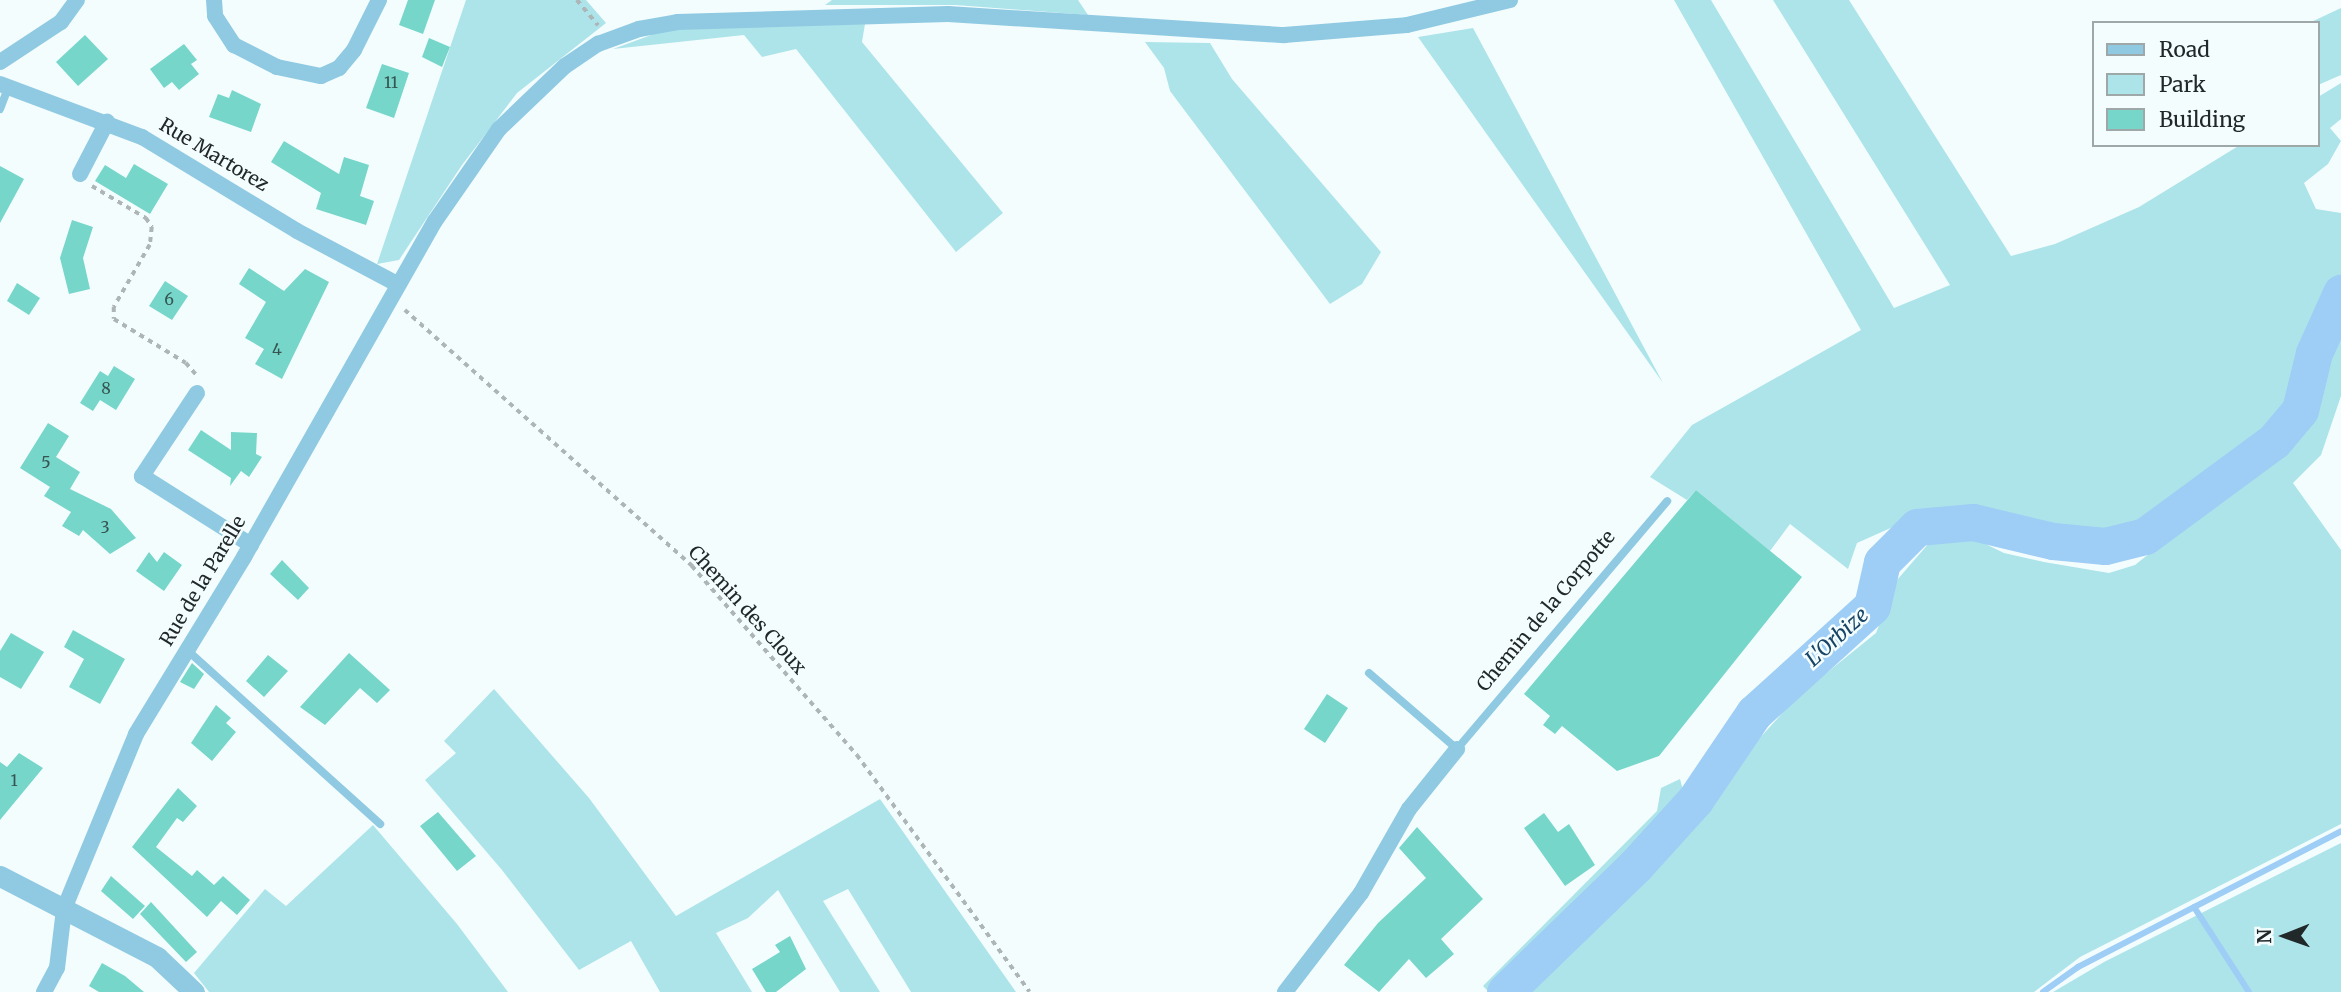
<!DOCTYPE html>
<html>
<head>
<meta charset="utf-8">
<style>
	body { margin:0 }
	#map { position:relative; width:2341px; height:992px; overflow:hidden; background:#f4fdfe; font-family:Merriweather,serif }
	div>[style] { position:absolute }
	.green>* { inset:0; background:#ade4ea }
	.stream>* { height:6px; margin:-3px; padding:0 3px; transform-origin:3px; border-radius:3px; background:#9ecdf5 }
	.river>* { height:37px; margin:-18.5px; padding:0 18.5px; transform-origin:18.5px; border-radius:18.5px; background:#9ecdf5 }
	.building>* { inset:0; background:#76d6ca }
	.path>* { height:3.5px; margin-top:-1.75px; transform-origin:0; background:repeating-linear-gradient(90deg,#adb5b6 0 5px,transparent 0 10px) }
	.service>* { height:8px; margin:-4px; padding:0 4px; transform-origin:4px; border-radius:4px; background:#8fcae2 }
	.minor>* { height:16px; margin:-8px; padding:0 8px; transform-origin:8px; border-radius:8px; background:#8fcae2 }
	.tertiary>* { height:21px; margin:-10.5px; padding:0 10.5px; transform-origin:10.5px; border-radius:10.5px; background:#8fcae2 }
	span { translate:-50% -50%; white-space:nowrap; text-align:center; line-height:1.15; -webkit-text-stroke:5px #f4fdfe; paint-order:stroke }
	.number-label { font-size:16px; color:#365451 }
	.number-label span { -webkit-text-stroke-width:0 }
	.street-label { font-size:19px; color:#202829 }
	.water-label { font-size:21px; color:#184465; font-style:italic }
	.legend { position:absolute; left:2092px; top:21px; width:228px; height:126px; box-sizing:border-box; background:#f4fdfe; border:2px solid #9fa8a9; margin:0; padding:9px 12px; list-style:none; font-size:21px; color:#202829 }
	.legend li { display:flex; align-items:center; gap:14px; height:35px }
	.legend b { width:35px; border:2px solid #9fa8a9 }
	.north { position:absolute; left:2250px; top:901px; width:70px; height:70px; -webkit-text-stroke:5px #f4fdfe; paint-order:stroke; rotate:269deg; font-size:19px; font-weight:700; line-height:28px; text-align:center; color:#202829 }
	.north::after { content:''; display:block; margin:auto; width:24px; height:32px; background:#202829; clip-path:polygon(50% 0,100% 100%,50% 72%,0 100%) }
</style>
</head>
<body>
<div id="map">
	<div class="green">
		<div style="clip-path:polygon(466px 0,586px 0,606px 23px,517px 93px,462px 165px,399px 260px,377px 264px)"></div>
		<div style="clip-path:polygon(832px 0,1078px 0,1088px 15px,955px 5px,825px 5px)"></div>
		<div style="clip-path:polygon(1674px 0,1711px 0,1894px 308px,1950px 285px,1773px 0,1849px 0,2011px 256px,2055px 244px,2139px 207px,2240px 145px,2318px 145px,2318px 97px,2341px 83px,2341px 119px,2330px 128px,2341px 141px,2328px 164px,2304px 183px,2316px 209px,2341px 213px,2341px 282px,2331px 290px,2291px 404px,2267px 436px,2164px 510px,2122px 529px,2095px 531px,1975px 509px,1931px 510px,1857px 543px,1848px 569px,1790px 524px,1770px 551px,1696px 490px,1687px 500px,1650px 477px,1692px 425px,1861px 330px)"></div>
		<div style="clip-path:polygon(2341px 8px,2341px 75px,2318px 85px,2318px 23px,2309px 23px)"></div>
		<div style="clip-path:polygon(865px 24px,862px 42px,1003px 213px,956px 252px,796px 49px,762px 57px,744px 35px,613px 49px,673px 27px)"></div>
		<div style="clip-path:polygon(1473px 28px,1663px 383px,1418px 37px)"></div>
		<div style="clip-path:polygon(1145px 42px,1210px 43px,1232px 79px,1381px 252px,1362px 284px,1330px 304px,1170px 91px,1164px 68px)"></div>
		<div style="clip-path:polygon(2341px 332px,2341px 396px,2321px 455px,2293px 483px,2341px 550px,2341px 824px,2080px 957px,2034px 992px,1489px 992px,1483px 986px,1657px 811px,1661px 788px,1680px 779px,1692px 824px,1704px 813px,1748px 751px,1798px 696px,1876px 633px,1897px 580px,1929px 543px,1971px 537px,2004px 553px,2044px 562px,2109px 573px,2135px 565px,2302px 431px,2319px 400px)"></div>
		<div style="clip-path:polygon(494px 689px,589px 798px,676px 916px,880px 799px,1016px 992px,911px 992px,848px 889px,823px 901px,880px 992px,840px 992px,778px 890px,748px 918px,716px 933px,752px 992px,660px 992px,631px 941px,579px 970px,502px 870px,425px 780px,456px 753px,444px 741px)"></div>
		<div style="clip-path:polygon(373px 825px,457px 924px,508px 992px,209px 992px,194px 973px,265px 889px,286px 906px)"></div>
		<div style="clip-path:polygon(2341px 843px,2341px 992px,2053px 992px,2104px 962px)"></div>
	</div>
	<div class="stream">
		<div style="left:2194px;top:907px;width:101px;rotate:57.1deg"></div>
		<div style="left:2043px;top:992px;width:43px;rotate:-35.5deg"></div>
		<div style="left:2078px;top:967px;width:296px;rotate:-27.3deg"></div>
	</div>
	<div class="river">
		<div style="left:1505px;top:992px;width:182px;rotate:-44.1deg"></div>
		<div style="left:1636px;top:865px;width:88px;rotate:-47.8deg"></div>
		<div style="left:1695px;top:800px;width:105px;rotate:-55.9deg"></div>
		<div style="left:1754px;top:713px;width:159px;rotate:-42.2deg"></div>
		<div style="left:1872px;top:606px;width:45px;rotate:-77.2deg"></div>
		<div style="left:1882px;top:562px;width:49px;rotate:-45deg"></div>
		<div style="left:1917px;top:527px;width:56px;rotate:-5.1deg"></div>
		<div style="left:1973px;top:522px;width:82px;rotate:13.4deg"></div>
		<div style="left:2053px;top:541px;width:52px;rotate:5.5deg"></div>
		<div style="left:2105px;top:546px;width:41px;rotate:-14deg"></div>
		<div style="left:2145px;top:536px;width:160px;rotate:-36.4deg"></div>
		<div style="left:2274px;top:441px;width:40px;rotate:-50deg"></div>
		<div style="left:2300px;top:410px;width:59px;rotate:-76.2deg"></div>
		<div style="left:2314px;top:353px;width:66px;rotate:-65.8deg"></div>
	</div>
	<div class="building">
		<div style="clip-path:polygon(408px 0,435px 0,423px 34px,399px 25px)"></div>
		<div style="clip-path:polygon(85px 35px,108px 59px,78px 86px,56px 62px)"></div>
		<div style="clip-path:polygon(429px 38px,450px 47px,442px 67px,422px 57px)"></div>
		<div style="clip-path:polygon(184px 44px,197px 60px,191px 64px,199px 74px,179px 90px,172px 82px,164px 88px,150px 69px)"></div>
		<div style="clip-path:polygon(382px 64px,409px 73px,394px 118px,366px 108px)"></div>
		<div style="clip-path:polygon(232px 90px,261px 104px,251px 132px,209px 117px,218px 94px,229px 98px)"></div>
		<div style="clip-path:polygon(284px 141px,339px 174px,344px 157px,369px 165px,360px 196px,374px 201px,366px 225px,316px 209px,321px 193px,271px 162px)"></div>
		<div style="clip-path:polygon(134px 164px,168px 184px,150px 214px,95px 181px,105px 165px,126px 178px)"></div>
		<div style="clip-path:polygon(0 166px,24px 179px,0 223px)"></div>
		<div style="clip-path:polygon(72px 220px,93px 227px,83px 258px,90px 289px,69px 294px,60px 258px)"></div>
		<div style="clip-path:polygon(249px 268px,284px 291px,305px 269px,329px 282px,282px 379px,255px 364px,264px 349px,245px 338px,266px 302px,239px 284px)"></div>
		<div style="clip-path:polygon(165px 281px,188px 296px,172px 320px,149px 306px)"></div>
		<div style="clip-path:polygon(17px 283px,40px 298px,29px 315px,7px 301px)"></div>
		<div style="clip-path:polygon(114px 366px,135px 379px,116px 410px,100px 400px,93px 411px,80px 403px,100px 371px,108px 376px)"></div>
		<div style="clip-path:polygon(48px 423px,69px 436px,56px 457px,80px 472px,70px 489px,111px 509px,136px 538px,110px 554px,83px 530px,79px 536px,62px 526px,71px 512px,44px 496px,50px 487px,20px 468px)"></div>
		<div style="clip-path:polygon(201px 430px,231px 450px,231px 432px,257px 433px,256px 454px,262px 457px,249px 477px,241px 471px,230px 486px,231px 478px,188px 450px)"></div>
		<div style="clip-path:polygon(1696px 490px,1802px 577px,1659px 756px,1617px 771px,1562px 726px,1555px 734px,1543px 725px,1550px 716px,1524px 694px)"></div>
		<div style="clip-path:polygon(149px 552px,157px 562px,164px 552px,182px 565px,164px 591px,136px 571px)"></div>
		<div style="clip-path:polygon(282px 560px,309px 588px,298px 600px,270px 574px)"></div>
		<div style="clip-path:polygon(73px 630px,125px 659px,100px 704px,69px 687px,84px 659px,64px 647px)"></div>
		<div style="clip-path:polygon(11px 633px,44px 652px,21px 689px,0 677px,0 651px)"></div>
		<div style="clip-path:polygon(349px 653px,390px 690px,377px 703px,360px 688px,325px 725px,300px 707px)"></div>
		<div style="clip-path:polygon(268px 655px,288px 671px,264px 697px,246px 681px)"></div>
		<div style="clip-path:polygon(192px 663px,204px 674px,194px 689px,180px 682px)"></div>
		<div style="clip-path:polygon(1327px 694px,1348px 708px,1325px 743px,1304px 729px)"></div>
		<div style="clip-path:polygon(216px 705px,231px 718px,226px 723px,236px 732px,212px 761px,191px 743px)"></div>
		<div style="clip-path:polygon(19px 753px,43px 768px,0 820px,0 762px,7px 767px)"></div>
		<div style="clip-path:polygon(178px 788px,197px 806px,183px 822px,177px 818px,156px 847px,192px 876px,197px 870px,214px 885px,223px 876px,250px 900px,237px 915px,221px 901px,207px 917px,132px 847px)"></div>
		<div style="clip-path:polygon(438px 812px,476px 856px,457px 871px,420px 826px)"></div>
		<div style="clip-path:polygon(1544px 813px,1558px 832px,1569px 824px,1595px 865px,1565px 886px,1524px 828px)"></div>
		<div style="clip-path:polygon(1417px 827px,1483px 899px,1441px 939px,1454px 954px,1426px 978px,1409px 959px,1379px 992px,1344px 965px,1378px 923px,1426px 878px,1399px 848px)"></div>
		<div style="clip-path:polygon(111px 876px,145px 906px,133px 919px,101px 891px)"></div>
		<div style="clip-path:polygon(151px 902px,197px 952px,186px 962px,140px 914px)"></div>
		<div style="clip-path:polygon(790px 936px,806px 969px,776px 992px,766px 992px,752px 969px,780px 952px,775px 945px)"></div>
		<div style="clip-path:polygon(102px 963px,125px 976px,144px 992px,99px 992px,89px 986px)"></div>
	</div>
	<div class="path">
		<div style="left:577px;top:0;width:33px;rotate:50deg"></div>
		<div style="left:92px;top:186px;width:63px;rotate:30.7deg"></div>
		<div style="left:146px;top:218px;width:11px;rotate:56deg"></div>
		<div style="left:152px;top:227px;width:18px;rotate:96deg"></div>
		<div style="left:150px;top:245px;width:72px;rotate:120.1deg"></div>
		<div style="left:114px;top:307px;width:12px;rotate:90deg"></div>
		<div style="left:114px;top:319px;width:84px;rotate:31.4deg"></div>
		<div style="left:186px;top:363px;width:18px;rotate:49deg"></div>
		<div style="left:405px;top:310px;width:385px;rotate:41.7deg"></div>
		<div style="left:692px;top:566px;width:251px;rotate:48.9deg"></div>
		<div style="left:857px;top:755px;width:293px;rotate:53.9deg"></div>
	</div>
	<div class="service">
		<div style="left:0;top:109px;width:22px;rotate:-69deg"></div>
		<div style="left:187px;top:650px;width:260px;rotate:42deg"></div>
		<div style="left:1369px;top:673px;width:116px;rotate:40.8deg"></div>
		<div style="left:1457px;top:749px;width:325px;rotate:-49.7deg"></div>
	</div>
	<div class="minor">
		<div style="left:214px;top:0;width:16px;rotate:86deg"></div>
		<div style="left:215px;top:16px;width:35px;rotate:57deg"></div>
		<div style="left:234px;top:45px;width:48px;rotate:27.1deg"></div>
		<div style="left:277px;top:67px;width:45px;rotate:11.6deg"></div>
		<div style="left:321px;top:76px;width:20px;rotate:-24deg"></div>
		<div style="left:339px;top:68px;width:23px;rotate:-50deg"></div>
		<div style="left:354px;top:50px;width:56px;rotate:-63.4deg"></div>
		<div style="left:0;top:62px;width:73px;rotate:-33.3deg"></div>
		<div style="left:61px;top:22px;width:27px;rotate:-54deg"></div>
		<div style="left:0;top:84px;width:152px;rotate:20.5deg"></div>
		<div style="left:142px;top:137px;width:181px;rotate:31.2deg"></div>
		<div style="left:297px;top:231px;width:113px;rotate:27.9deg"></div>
		<div style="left:80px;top:174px;width:59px;rotate:-62.6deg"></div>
		<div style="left:197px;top:393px;width:100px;rotate:123.5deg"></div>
		<div style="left:142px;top:476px;width:129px;rotate:32.3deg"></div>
		<div style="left:44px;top:992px;width:27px;rotate:-62deg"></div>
		<div style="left:57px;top:968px;width:59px;rotate:-83.2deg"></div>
		<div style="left:64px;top:909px;width:189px;rotate:-67.6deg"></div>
		<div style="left:136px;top:734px;width:207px;rotate:-58.6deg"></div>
		<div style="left:244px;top:557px;width:386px;rotate:-60.4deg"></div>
		<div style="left:435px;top:221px;width:112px;rotate:-55.2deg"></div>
		<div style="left:499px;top:129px;width:91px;rotate:-43.7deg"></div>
		<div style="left:565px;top:66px;width:40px;rotate:-34deg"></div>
		<div style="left:598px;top:44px;width:44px;rotate:-20.1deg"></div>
		<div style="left:639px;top:29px;width:39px;rotate:-10deg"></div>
		<div style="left:677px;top:22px;width:271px;rotate:-1.7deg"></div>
		<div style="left:948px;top:14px;width:337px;rotate:3.6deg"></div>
		<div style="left:1284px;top:35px;width:123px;rotate:-4.6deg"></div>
		<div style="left:1407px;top:25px;width:106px;rotate:-13.6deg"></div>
		<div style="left:1285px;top:992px;width:125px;rotate:-52.5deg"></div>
		<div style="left:1361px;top:893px;width:97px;rotate:-60.3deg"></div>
		<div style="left:1409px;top:809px;width:77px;rotate:-51.3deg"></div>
	</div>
	<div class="tertiary">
		<div style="left:0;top:876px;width:177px;rotate:27.3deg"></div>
		<div style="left:157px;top:957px;width:51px;rotate:43.4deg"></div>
	</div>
	<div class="number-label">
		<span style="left:391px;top:82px">11</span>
		<span style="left:169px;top:299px">6</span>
		<span style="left:277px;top:349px">4</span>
		<span style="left:106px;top:388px">8</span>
		<span style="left:46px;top:462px">5</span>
		<span style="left:105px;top:527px">3</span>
		<span style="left:14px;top:780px">1</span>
	</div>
	<div class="street-label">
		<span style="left:214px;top:155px;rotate:31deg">Rue Martorez</span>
		<span style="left:203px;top:581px;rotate:-59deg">Rue de la Parelle</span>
		<span style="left:747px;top:610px;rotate:48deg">Chemin des Cloux</span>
		<span style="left:1546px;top:611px;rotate:-50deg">Chemin de la Corpotte</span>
	</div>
	<div class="water-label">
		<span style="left:1837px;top:637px;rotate:-42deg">L'Orbize</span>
	</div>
	<ul class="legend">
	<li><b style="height:9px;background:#8fcae2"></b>Road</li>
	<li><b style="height:19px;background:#ade4ea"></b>Park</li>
	<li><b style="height:19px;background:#76d6ca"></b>Building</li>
	</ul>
	<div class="north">N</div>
</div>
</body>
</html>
